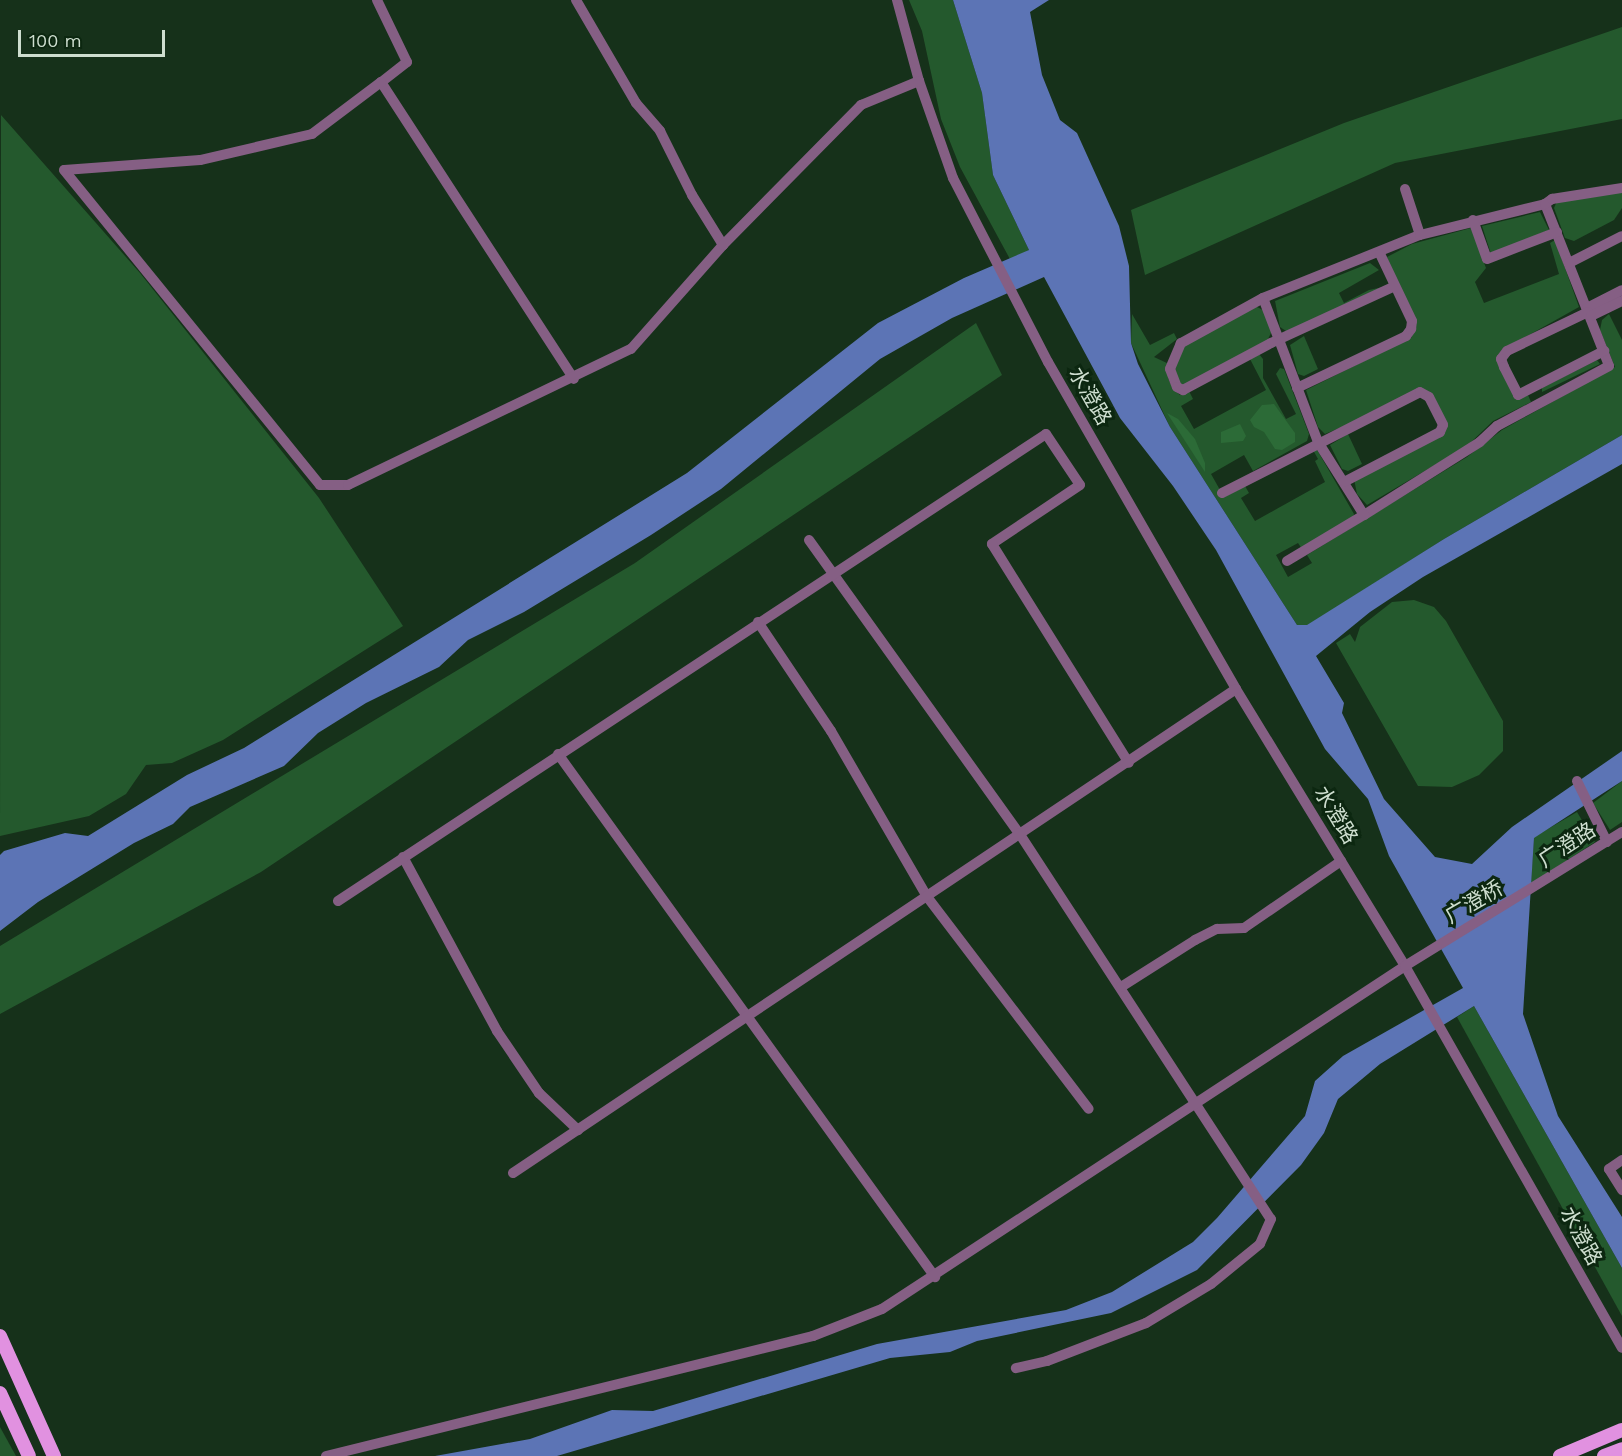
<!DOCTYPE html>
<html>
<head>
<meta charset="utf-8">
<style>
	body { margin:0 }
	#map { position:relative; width:1622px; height:1456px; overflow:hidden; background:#16311a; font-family:"Work Sans","Noto Sans SC",sans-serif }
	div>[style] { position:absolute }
	.green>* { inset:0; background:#24592d }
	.forest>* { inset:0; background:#2c6b37 }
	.water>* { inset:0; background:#5c74b5 }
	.minor>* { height:10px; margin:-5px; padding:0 5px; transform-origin:5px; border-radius:5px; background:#855f84 }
	.major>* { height:14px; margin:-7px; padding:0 7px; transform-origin:7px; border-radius:7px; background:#e191e0 }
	span { translate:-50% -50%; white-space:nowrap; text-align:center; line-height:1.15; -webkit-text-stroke:6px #0c2710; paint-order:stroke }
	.street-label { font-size:21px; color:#cedecf }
	.scale { position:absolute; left:18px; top:30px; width:147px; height:27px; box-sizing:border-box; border:3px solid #cedecf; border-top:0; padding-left:8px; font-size:18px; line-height:21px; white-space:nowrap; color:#cedecf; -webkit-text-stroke:4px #0c2710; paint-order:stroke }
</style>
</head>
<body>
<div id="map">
	<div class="green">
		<div style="clip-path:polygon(909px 0,953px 0,982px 93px,993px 175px,1029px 250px,1011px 261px,960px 167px,941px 119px,922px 31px)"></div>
		<div style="clip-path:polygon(1622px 27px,1622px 119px,1395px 163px,1145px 275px,1131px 210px,1344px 123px)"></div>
		<div style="clip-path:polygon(1px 115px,140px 273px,319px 498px,403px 626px,223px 740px,172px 763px,146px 765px,126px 794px,89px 816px,0 836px)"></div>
		<div style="clip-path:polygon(1622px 192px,1622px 208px,1614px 220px,1574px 241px,1565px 238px,1554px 208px,1557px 201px)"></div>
		<div style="clip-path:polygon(1540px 212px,1549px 230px,1491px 254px,1482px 226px)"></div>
		<div style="clip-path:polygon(1471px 228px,1486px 268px,1475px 282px,1484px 303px,1559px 274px,1550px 243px,1555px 240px,1579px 307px,1504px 349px,1502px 371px,1517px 400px,1528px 395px,1531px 402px,1493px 421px,1467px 446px,1367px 505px,1357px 494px,1354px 479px,1443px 434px,1428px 391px,1325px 434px,1318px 427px,1306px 390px,1412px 337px,1387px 257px,1412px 244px)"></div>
		<div style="clip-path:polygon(1370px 263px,1379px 270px,1339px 293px,1344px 303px,1369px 290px,1388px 286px,1289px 333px,1280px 327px,1275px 301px)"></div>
		<div style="clip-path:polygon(1255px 306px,1263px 310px,1272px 331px,1267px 341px,1186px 387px,1180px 385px,1173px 372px,1183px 345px)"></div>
		<div style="clip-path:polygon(1132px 314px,1150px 345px,1174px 333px,1177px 339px,1154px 357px,1169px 364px,1168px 378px,1173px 389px,1180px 395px,1189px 391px,1193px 399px,1181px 406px,1194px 429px,1266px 390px,1250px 359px,1259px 354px,1263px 359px,1263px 378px,1286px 419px,1296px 414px,1276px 374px,1280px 368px,1284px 369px,1309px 434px,1307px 441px,1253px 471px,1244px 455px,1211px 474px,1224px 497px,1245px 486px,1249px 493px,1241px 498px,1255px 521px,1325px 482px,1315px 461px,1318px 459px,1313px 450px,1316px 448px,1354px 514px,1352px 521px,1302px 549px,1298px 543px,1276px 555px,1288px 577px,1312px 563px,1307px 555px,1467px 457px,1502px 430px,1615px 367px,1600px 330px,1602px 320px,1609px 314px,1622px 340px,1622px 435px,1444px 539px,1307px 626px,1297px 625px,1170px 427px,1131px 343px)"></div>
		<div style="clip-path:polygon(976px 323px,1002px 375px,261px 872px,0 1014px,0 946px,635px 563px)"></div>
		<div style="clip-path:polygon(1304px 336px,1318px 369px,1304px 376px,1298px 374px,1290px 345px)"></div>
		<div style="clip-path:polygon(1597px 360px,1600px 364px,1542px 392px,1542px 388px)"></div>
		<div style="clip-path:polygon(1348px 434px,1362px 464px,1348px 471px,1342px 469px,1330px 445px)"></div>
		<div style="clip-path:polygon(1414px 600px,1434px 607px,1446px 621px,1503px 721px,1503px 751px,1479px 775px,1452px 787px,1418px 786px,1336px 643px,1350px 634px,1355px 642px,1360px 627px,1392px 602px)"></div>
		<div style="clip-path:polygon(1622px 781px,1622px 822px,1610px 830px,1593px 803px)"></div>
		<div style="clip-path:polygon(1577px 812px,1595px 842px,1531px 884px,1534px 837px)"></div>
		<div style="clip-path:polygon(1474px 1006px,1622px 1268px,1622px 1316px,1457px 1017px)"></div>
		<div style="clip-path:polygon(0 1427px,16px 1456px,0 1456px)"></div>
	</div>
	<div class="forest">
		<div style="clip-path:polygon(1274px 404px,1295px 433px,1295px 442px,1282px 450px,1275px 449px,1264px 432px,1254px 427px,1250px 420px,1262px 405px)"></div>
		<div style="clip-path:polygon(1167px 413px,1178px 419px,1195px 439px,1205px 463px,1205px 472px)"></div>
		<div style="clip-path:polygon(1240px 424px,1246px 436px,1243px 441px,1221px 443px,1221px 432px)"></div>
	</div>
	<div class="water">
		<div style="clip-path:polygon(953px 0,1049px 0,1030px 12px,1042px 75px,1060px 120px,1077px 133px,1119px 226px,1129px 266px,1131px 343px,1138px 364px,1170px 427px,1297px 625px,1307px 625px,1444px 539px,1622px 435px,1622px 464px,1423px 577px,1370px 612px,1316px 656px,1344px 703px,1342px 713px,1384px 799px,1435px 857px,1472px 864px,1512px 827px,1622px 751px,1622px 781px,1534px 838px,1523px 1014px,1558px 1116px,1622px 1217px,1622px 1268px,1474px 1006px,1380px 1064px,1338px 1099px,1324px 1133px,1301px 1165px,1197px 1270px,1111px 1313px,977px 1341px,950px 1352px,890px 1358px,557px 1456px,435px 1456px,530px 1439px,612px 1410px,653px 1411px,877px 1344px,1066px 1310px,1112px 1292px,1193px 1242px,1217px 1218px,1305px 1116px,1315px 1081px,1343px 1056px,1463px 988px,1389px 856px,1368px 799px,1325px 749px,1216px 550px,1173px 486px,1120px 418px,1044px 277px,952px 318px,880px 359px,721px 489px,651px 535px,524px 612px,468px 640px,439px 667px,366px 703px,318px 733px,284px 766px,190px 807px,173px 824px,134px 843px,38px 902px,0 931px,0 855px,4px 851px,65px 833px,88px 836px,187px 775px,244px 748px,687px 473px,878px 323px,964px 278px,1029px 250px,993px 175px,982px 93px)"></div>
	</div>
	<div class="minor">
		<div style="left:377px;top:0;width:69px;rotate:64.2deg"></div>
		<div style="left:407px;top:62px;width:33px;rotate:142deg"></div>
		<div style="left:381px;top:82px;width:354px;rotate:57deg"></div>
		<div style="left:576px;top:0;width:119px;rotate:59.8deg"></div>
		<div style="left:636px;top:103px;width:37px;rotate:49deg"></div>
		<div style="left:660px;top:131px;width:72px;rotate:63.4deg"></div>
		<div style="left:692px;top:195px;width:59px;rotate:58.2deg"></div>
		<div style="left:897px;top:0;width:84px;rotate:74.8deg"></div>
		<div style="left:919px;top:81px;width:103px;rotate:70.7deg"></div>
		<div style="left:953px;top:178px;width:207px;rotate:62.7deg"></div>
		<div style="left:1048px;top:362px;width:377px;rotate:60.1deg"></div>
		<div style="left:1236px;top:689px;width:324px;rotate:58.6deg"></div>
		<div style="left:1405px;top:966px;width:439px;rotate:60.4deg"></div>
		<div style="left:381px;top:82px;width:86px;rotate:143deg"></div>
		<div style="left:312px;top:134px;width:115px;rotate:166.9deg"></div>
		<div style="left:200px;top:160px;width:136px;rotate:175.8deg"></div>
		<div style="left:64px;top:170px;width:406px;rotate:50.9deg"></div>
		<div style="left:320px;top:485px;width:28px"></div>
		<div style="left:348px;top:485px;width:314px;rotate:-25.7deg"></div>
		<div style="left:631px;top:349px;width:139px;rotate:-48.5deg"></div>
		<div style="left:723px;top:245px;width:197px;rotate:-45.4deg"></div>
		<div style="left:861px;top:105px;width:63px;rotate:-22.5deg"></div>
		<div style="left:1405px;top:189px;width:48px;rotate:71.9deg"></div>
		<div style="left:1545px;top:204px;width:174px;rotate:68.4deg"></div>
		<div style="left:1609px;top:366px;width:127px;rotate:151.8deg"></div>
		<div style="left:1497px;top:426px;width:23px;rotate:137deg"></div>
		<div style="left:1480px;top:442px;width:137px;rotate:147.8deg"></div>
		<div style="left:1364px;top:515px;width:86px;rotate:-122.2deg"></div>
		<div style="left:1318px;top:442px;width:154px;rotate:-110.9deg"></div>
		<div style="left:1263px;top:298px;width:169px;rotate:-21.9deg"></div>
		<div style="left:1420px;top:235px;width:129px;rotate:-13.9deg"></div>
		<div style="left:1545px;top:204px;width:9px;rotate:-36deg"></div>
		<div style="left:1552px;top:199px;width:71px;rotate:-8.9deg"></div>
		<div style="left:1473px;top:220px;width:41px;rotate:70.3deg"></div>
		<div style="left:1487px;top:259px;width:75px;rotate:-21.1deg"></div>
		<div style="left:1569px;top:263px;width:59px;rotate:-27deg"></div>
		<div style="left:1263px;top:298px;width:94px;rotate:151.2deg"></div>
		<div style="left:1181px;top:343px;width:28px;rotate:113deg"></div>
		<div style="left:1170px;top:369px;width:19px;rotate:69deg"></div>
		<div style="left:1177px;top:387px;width:7px;rotate:27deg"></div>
		<div style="left:1183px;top:390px;width:100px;rotate:-28.1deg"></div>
		<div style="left:1271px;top:343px;width:136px;rotate:-24.7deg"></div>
		<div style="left:1587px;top:308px;width:39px;rotate:-27deg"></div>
		<div style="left:1588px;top:312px;width:90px;rotate:154.3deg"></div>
		<div style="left:1507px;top:351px;width:10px;rotate:127deg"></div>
		<div style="left:1501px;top:359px;width:9px;rotate:69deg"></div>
		<div style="left:1504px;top:367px;width:31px;rotate:63deg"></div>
		<div style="left:1518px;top:395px;width:97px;rotate:-27.1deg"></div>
		<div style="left:1591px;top:316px;width:34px;rotate:-26deg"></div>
		<div style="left:1297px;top:388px;width:121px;rotate:-25.5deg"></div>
		<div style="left:1406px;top:336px;width:9px;rotate:-54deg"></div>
		<div style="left:1411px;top:329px;width:8px;rotate:-83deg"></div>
		<div style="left:1412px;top:321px;width:74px;rotate:-115.5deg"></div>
		<div style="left:1222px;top:493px;width:222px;rotate:-27deg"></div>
		<div style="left:1420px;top:392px;width:10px;rotate:29deg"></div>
		<div style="left:1429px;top:397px;width:31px;rotate:63deg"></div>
		<div style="left:1443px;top:425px;width:8px;rotate:113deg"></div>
		<div style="left:1440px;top:432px;width:108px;rotate:152.5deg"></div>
		<div style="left:809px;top:540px;width:360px;rotate:54.4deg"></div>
		<div style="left:1019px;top:833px;width:461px;rotate:56.9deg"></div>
		<div style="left:1271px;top:1219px;width:27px;rotate:114deg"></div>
		<div style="left:1260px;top:1244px;width:63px;rotate:140.8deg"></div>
		<div style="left:1211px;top:1284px;width:76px;rotate:149deg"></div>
		<div style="left:1146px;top:1323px;width:106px;rotate:159deg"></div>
		<div style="left:1047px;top:1361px;width:32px;rotate:167deg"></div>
		<div style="left:1287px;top:561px;width:90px;rotate:-30.9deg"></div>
		<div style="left:758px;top:622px;width:131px;rotate:56.2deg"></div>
		<div style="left:831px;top:731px;width:193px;rotate:59.9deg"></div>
		<div style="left:928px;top:898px;width:265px;rotate:52.7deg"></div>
		<div style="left:558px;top:754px;width:645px;rotate:54.21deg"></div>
		<div style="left:1577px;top:781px;width:68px;rotate:63.8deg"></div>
		<div style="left:403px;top:857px;width:198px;rotate:61.6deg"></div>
		<div style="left:497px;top:1031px;width:75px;rotate:55.9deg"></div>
		<div style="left:539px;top:1093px;width:54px;rotate:43.5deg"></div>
		<div style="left:338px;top:901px;width:848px;rotate:-33.41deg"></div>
		<div style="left:1046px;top:434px;width:61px;rotate:56.3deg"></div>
		<div style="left:1080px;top:485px;width:106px;rotate:146.2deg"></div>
		<div style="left:992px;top:544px;width:258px;rotate:58deg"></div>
		<div style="left:1121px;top:987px;width:88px;rotate:-32.4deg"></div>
		<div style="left:1195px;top:940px;width:25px;rotate:-27deg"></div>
		<div style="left:1217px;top:929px;width:27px;rotate:-2deg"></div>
		<div style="left:1244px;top:928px;width:118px;rotate:-34.6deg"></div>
		<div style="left:1622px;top:1160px;width:16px;rotate:145deg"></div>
		<div style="left:1609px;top:1169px;width:25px;rotate:58deg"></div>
		<div style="left:513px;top:1173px;width:870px;rotate:-33.8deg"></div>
		<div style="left:326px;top:1456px;width:502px;rotate:-13.84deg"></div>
		<div style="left:813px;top:1336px;width:74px;rotate:-21.4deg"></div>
		<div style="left:882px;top:1309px;width:625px;rotate:-33.26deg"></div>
		<div style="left:1405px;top:966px;width:255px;rotate:-31.7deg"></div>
	</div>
	<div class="major">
		<div style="left:0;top:1336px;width:132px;rotate:65.8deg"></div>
		<div style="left:0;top:1393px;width:69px;rotate:65.3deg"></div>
		<div style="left:1560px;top:1456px;width:67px;rotate:-22.8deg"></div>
		<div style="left:1604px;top:1456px;width:19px;rotate:-21deg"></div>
	</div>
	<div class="street-label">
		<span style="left:1090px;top:396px;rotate:60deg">水澄路</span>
		<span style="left:1336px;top:815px;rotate:59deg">水澄路</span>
		<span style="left:1567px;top:845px;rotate:-33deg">广澄路</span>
		<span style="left:1474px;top:902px;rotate:-30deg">广澄桥</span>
		<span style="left:1581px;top:1236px;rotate:61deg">水澄路</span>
	</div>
	<div class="scale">100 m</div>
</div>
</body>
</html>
